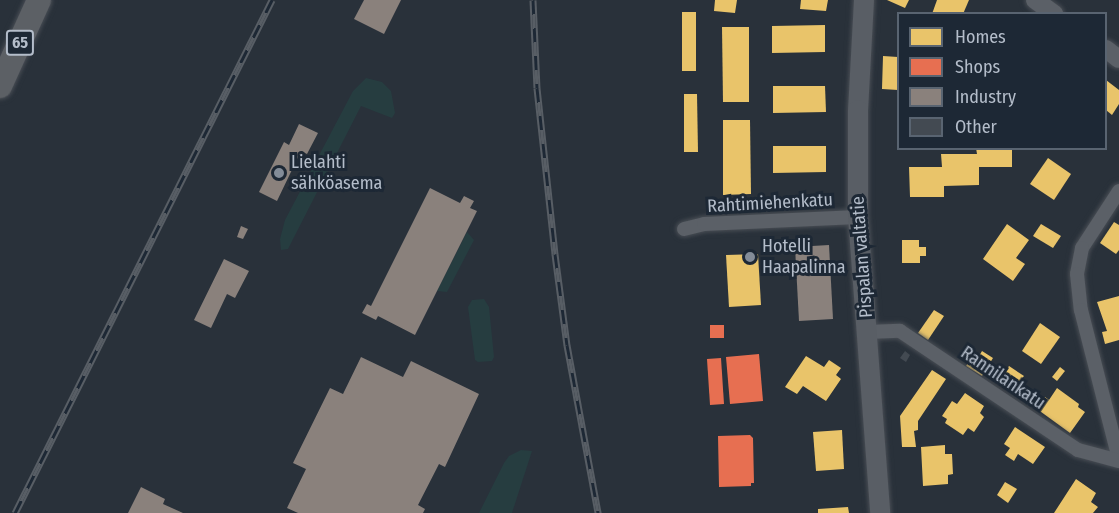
<!DOCTYPE html>
<html>
<head>
<meta charset="utf-8">
<style>
	body { margin:0 }
	#map { position:relative; width:1119px; height:513px; overflow:hidden; background:#29313a; font-family:"Fira Sans Condensed",sans-serif }
	div>[style] { position:absolute }
	.green>* { inset:0; background:#263d40 }
	.homes>* { inset:0; background:#e9c46a }
	.shops>* { inset:0; background:#e76f51 }
	.industry>* { inset:0; background:#8a817c }
	.building>* { inset:0; background:#434a52 }
	.roads { filter:drop-shadow(0 0 2px #484d54) drop-shadow(0 0 2px #484d54) }
	.minor>* { height:14px; margin:-7px; padding:0 7px; transform-origin:7px; border-radius:7px; background:#5b6067 }
	.tertiary>* { height:18px; margin:-9px; padding:0 9px; transform-origin:9px; border-radius:9px; background:#5b6067 }
	.secondary>* { height:20px; margin:-10px; padding:0 10px; transform-origin:10px; border-radius:10px; background:#595e65 }
	.trunk>* { height:24px; margin:-12px; padding:0 12px; transform-origin:12px; border-radius:12px; background:#5c6065 }
	.rail>* { height:7px; margin-top:-3.5px; transform-origin:0; background:repeating-linear-gradient(90deg,#1d2835 0 14px,#585e65 0 28px); box-sizing:border-box; border-block:2px solid #585e65 }
	.dots>* { width:16px; height:16px; translate:-50% -50%; box-sizing:border-box; border:3px solid #1d2835; border-radius:50% }
	span { translate:-50% -50%; white-space:nowrap; text-align:center; line-height:1.15; -webkit-text-stroke:6px #1d2835; paint-order:stroke }
	.shield-label span { padding:2px 4px; background:#1d2835; border:2px solid; border-radius:4px; -webkit-text-stroke-width:0 }
	.shield-label { font-size:16px; color:#b4bdca; font-weight:700 }
	.poi-label { font-size:18px; color:#b4bdca }
	.left { translate:0 -50%; text-align:left }
	.street-label { font-size:18px; color:#b4bdca }
	.legend { position:absolute; left:897px; top:12px; width:210px; height:138px; box-sizing:border-box; background:#1d2835; border:2px solid #596471; margin:0; padding:8px 10px; list-style:none; font-size:18px; color:#b4bdca }
	.legend li { display:flex; align-items:center; gap:12px; height:30px }
	.legend b { width:30px; border:2px solid #596471 }
</style>
</head>
<body>
<div id="map">
	<div class="green">
		<div style="clip-path:polygon(366px 78px,382px 82px,391px 91px,395px 113px,392px 118px,361px 106px,288px 249px,281px 250px,280px 239px,285px 220px,353px 91px)"></div>
		<div style="clip-path:polygon(467px 232px,474px 240px,447px 292px,437px 291px)"></div>
		<div style="clip-path:polygon(484px 299px,489px 307px,494px 357px,492px 361px,478px 362px,475px 360px,468px 307px,472px 300px)"></div>
		<div style="clip-path:polygon(521px 450px,532px 451px,512px 513px,479px 513px,504px 463px,509px 456px)"></div>
	</div>
	<div class="homes">
		<div style="clip-path:polygon(715px 0,737px 0,735px 13px,714px 11px)"></div>
		<div style="clip-path:polygon(801px 0,828px 0,826px 11px,800px 9px)"></div>
		<div style="clip-path:polygon(887px 0,909px 0,905px 8px)"></div>
		<div style="clip-path:polygon(937px 0,969px 0,963px 14px,932px 14px)"></div>
		<div style="clip-path:polygon(682px 12px,696px 12px,696px 71px,682px 71px)"></div>
		<div style="clip-path:polygon(825px 25px,825px 52px,772px 53px,772px 26px)"></div>
		<div style="clip-path:polygon(722px 27px,749px 27px,749px 102px,723px 102px)"></div>
		<div style="clip-path:polygon(883px 56px,898px 57px,898px 90px,882px 89px)"></div>
		<div style="clip-path:polygon(1106px 80px,1119px 90px,1119px 104px,1112px 115px,1106px 110px)"></div>
		<div style="clip-path:polygon(773px 86px,825px 86px,826px 112px,773px 113px)"></div>
		<div style="clip-path:polygon(684px 94px,697px 94px,698px 152px,684px 152px)"></div>
		<div style="clip-path:polygon(723px 120px,750px 120px,751px 194px,723px 195px)"></div>
		<div style="clip-path:polygon(773px 146px,826px 146px,826px 172px,773px 173px)"></div>
		<div style="clip-path:polygon(976px 148px,1012px 148px,1012px 167px,979px 167px,979px 185px,944px 186px,944px 197px,910px 197px,909px 167px,942px 167px,941px 154px,977px 154px)"></div>
		<div style="clip-path:polygon(1048px 158px,1071px 174px,1054px 200px,1030px 184px)"></div>
		<div style="clip-path:polygon(1114px 222px,1119px 225px,1119px 250px,1116px 254px,1100px 243px)"></div>
		<div style="clip-path:polygon(1007px 224px,1029px 240px,1016px 258px,1025px 264px,1013px 281px,983px 259px)"></div>
		<div style="clip-path:polygon(1041px 224px,1061px 236px,1053px 248px,1033px 236px)"></div>
		<div style="clip-path:polygon(902px 240px,919px 240px,919px 247px,926px 247px,926px 256px,920px 256px,920px 263px,902px 263px)"></div>
		<div style="clip-path:polygon(758px 254px,761px 305px,729px 307px,726px 255px)"></div>
		<div style="clip-path:polygon(1119px 296px,1119px 340px,1105px 344px,1102px 332px,1107px 331px,1097px 302px)"></div>
		<div style="clip-path:polygon(934px 310px,944px 316px,928px 340px,918px 333px)"></div>
		<div style="clip-path:polygon(1040px 323px,1060px 337px,1041px 364px,1022px 351px)"></div>
		<div style="clip-path:polygon(982px 351px,993px 358px,982px 376px,966px 366px,973px 355px,978px 358px)"></div>
		<div style="clip-path:polygon(806px 356px,824px 367px,829px 360px,841px 368px,836px 375px,841px 379px,826px 401px,803px 386px,797px 394px,785px 387px)"></div>
		<div style="clip-path:polygon(1009px 366px,1024px 376px,1017px 384px,1003px 375px)"></div>
		<div style="clip-path:polygon(1060px 367px,1065px 371px,1057px 381px,1052px 377px)"></div>
		<div style="clip-path:polygon(932px 370px,946px 379px,918px 421px,918px 430px,914px 431px,916px 447px,902px 447px,900px 416px)"></div>
		<div style="clip-path:polygon(1057px 388px,1079px 404px,1078px 407px,1085px 412px,1070px 433px,1037px 409px,1045px 397px,1049px 400px)"></div>
		<div style="clip-path:polygon(965px 393px,984px 406px,980px 413px,984px 417px,974px 432px,968px 428px,963px 435px,945px 423px,947px 419px,942px 416px,952px 401px,957px 404px)"></div>
		<div style="clip-path:polygon(1015px 427px,1045px 447px,1033px 464px,1018px 454px,1014px 461px,1005px 455px,1010px 448px,1004px 444px)"></div>
		<div style="clip-path:polygon(842px 430px,844px 469px,816px 471px,813px 432px)"></div>
		<div style="clip-path:polygon(945px 445px,945px 454px,952px 454px,953px 474px,948px 475px,948px 484px,923px 486px,921px 447px)"></div>
		<div style="clip-path:polygon(1076px 479px,1096px 493px,1091px 502px,1098px 507px,1093px 513px,1054px 513px)"></div>
		<div style="clip-path:polygon(1005px 482px,1017px 489px,1008px 503px,997px 495px)"></div>
		<div style="clip-path:polygon(848px 507px,849px 513px,818px 513px,818px 509px)"></div>
	</div>
	<div class="shops">
		<div style="clip-path:polygon(710px 325px,724px 325px,724px 338px,710px 338px)"></div>
		<div style="clip-path:polygon(759px 354px,763px 401px,730px 404px,726px 357px)"></div>
		<div style="clip-path:polygon(721px 358px,724px 404px,710px 405px,707px 359px)"></div>
		<div style="clip-path:polygon(750px 435px,753px 438px,754px 483px,751px 483px,751px 486px,719px 487px,718px 436px)"></div>
	</div>
	<div class="industry">
		<div style="clip-path:polygon(364px 0,401px 0,384px 34px,354px 19px)"></div>
		<div style="clip-path:polygon(299px 124px,318px 133px,307px 154px,301px 151px,277px 201px,259px 192px,284px 142px,289px 145px)"></div>
		<div style="clip-path:polygon(430px 188px,460px 203px,464px 196px,474px 201px,470px 208px,477px 211px,415px 335px,378px 316px,376px 320px,362px 313px,367px 304px,371px 306px)"></div>
		<div style="clip-path:polygon(241px 226px,248px 229px,243px 239px,237px 237px)"></div>
		<div style="clip-path:polygon(829px 245px,833px 319px,799px 321px,795px 247px)"></div>
		<div style="clip-path:polygon(224px 259px,249px 271px,235px 298px,227px 294px,211px 328px,194px 320px)"></div>
		<div style="clip-path:polygon(361px 357px,403px 377px,411px 361px,479px 394px,445px 467px,439px 464px,418px 505px,425px 509px,423px 513px,298px 513px,287px 508px,306px 469px,293px 463px,330px 388px,343px 394px)"></div>
		<div style="clip-path:polygon(141px 487px,165px 499px,163px 504px,183px 513px,128px 513px)"></div>
	</div>
	<div class="building">
		<div style="clip-path:polygon(905px 351px,910px 355px,906px 362px,900px 358px)"></div>
	</div>
	<div class="roads">
		<div class="minor">
			<div style="left:1119px;top:191px;width:68px;rotate:123deg"></div>
			<div style="left:1082px;top:248px;width:26px;rotate:101deg"></div>
			<div style="left:1077px;top:274px;width:36px;rotate:84deg"></div>
			<div style="left:1081px;top:310px;width:154px;rotate:75.7deg"></div>
			<div style="left:684px;top:229px;width:21px;rotate:-14deg"></div>
			<div style="left:704px;top:224px;width:154px;rotate:-2.6deg"></div>
			<div style="left:867px;top:332px;width:33px;rotate:-2deg"></div>
			<div style="left:900px;top:331px;width:214px;rotate:33.8deg"></div>
			<div style="left:1078px;top:450px;width:42px;rotate:15deg"></div>
		</div>
		<div class="tertiary">
			<div style="left:1035px;top:0;width:24px;rotate:36deg"></div>
			<div style="left:1106px;top:49px;width:16px;rotate:38deg"></div>
		</div>
		<div class="secondary">
			<div style="left:864px;top:0;width:110px;rotate:93.1deg"></div>
			<div style="left:858px;top:110px;width:107px;rotate:90deg"></div>
			<div style="left:858px;top:217px;width:297px;rotate:85.7deg"></div>
		</div>
		<div class="trunk">
			<div style="left:0;top:86px;width:94px;rotate:-65.6deg"></div>
		</div>
	</div>
	<div class="rail">
		<div style="left:533px;top:0;width:88px;rotate:87.4deg"></div>
		<div style="left:537px;top:88px;width:167px;rotate:83.8deg"></div>
		<div style="left:555px;top:254px;width:92px;rotate:82.5deg"></div>
		<div style="left:567px;top:345px;width:171px;rotate:79.5deg"></div>
		<div style="left:15px;top:513px;width:574px;rotate:-63.39deg"></div>
	</div>
	<div class="dots">
		<div style="left:279px;top:173px;background:#838c98"></div>
		<div style="left:750px;top:257px;background:#838c98"></div>
	</div>
	<div class="shield-label">
		<span style="left:20px;top:43px">65</span>
	</div>
	<div class="poi-label">
		<span class="left" style="left:291px;top:173px">Lielahti<br>sähköasema</span>
		<span class="left" style="left:762px;top:257px">Hotelli<br>Haapalinna</span>
	</div>
	<div class="street-label">
		<span style="left:770px;top:203px;rotate:-3deg">Rahtimiehenkatu</span>
		<span style="left:862px;top:257px;rotate:-94deg">Pispalan valtatie</span>
		<span style="left:1003px;top:378px;rotate:34deg">Rannilankatu</span>
	</div>
	<ul class="legend">
	<li><b style="height:16px;background:#e9c46a"></b>Homes</li>
	<li><b style="height:16px;background:#e76f51"></b>Shops</li>
	<li><b style="height:16px;background:#8a817c"></b>Industry</li>
	<li><b style="height:16px;background:#434a52"></b>Other</li>
	</ul>
</div>
</body>
</html>
